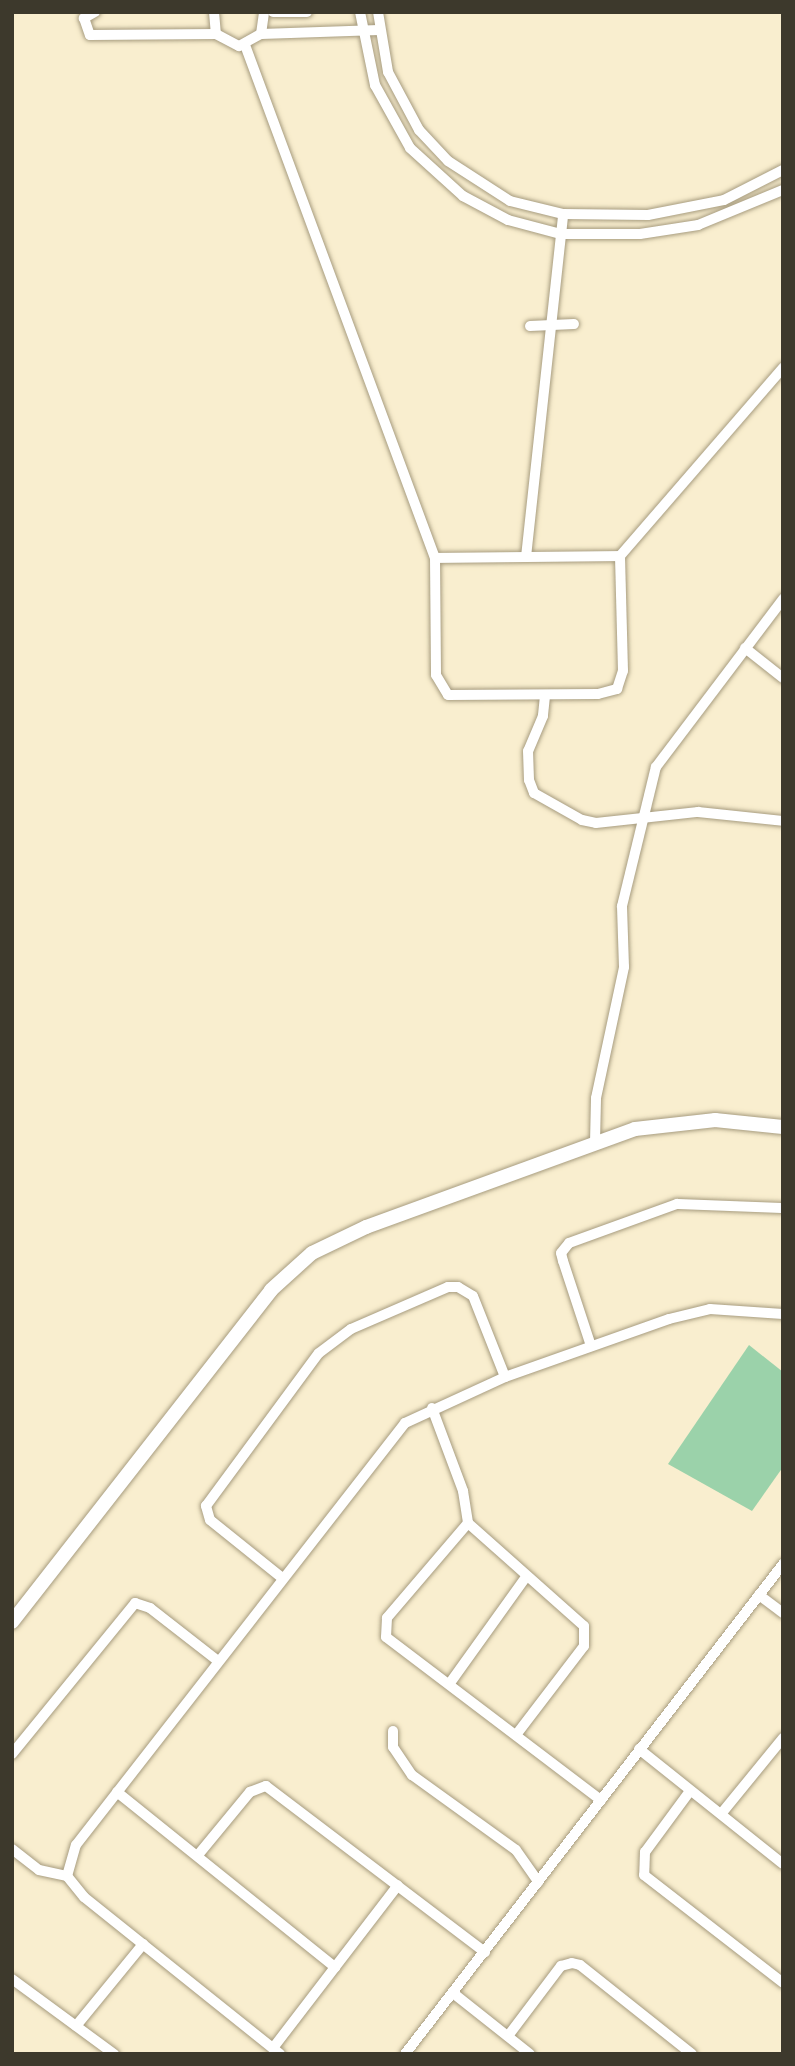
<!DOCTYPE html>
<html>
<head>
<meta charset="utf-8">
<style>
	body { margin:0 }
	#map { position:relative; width:795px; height:2066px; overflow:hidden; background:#f9eecf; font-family:Poppins,sans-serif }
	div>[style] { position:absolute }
	.green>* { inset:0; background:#9bd2aa }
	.roads { filter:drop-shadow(0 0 2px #a79c7f) drop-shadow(0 0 2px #a79c7f) }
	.street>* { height:10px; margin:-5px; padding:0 5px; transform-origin:5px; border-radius:5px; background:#fff }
	.secondary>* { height:14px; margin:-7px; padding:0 7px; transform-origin:7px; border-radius:7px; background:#fff }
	span { translate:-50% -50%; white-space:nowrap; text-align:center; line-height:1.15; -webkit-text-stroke:6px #fefcf6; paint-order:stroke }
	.frame { position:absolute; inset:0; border:14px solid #3d392c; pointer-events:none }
</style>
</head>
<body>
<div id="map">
	<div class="green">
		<div style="clip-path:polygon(749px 1345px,783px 1372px,783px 1467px,752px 1511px,668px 1464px)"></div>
	</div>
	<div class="roads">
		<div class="street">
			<div style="left:95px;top:12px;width:13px;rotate:151deg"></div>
			<div style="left:84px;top:18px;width:18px;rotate:71deg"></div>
			<div style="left:90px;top:35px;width:126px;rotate:-0.5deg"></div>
			<div style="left:214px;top:12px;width:22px;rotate:85deg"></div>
			<div style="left:216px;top:34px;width:26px;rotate:28deg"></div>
			<div style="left:239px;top:46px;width:25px;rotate:-29deg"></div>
			<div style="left:261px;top:34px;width:22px;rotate:-82deg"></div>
			<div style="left:273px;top:12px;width:34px"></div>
			<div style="left:360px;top:12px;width:75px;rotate:78.4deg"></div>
			<div style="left:375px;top:85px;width:72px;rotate:60.9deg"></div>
			<div style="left:410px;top:148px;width:72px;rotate:42.2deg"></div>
			<div style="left:463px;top:196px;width:51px;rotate:28.1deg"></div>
			<div style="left:508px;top:220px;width:55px;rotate:14.8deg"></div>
			<div style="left:561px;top:234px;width:79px"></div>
			<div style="left:640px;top:234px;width:59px;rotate:-8.8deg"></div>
			<div style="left:698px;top:225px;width:92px;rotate:-22.4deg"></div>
			<div style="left:378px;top:12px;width:61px;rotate:80.5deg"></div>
			<div style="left:388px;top:72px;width:66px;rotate:61.9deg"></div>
			<div style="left:419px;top:130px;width:42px;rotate:46.9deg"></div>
			<div style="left:448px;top:161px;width:74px;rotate:32.8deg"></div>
			<div style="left:510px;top:201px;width:55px;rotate:13.8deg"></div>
			<div style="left:563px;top:214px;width:85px;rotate:0.7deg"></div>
			<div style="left:648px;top:215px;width:77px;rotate:-11.2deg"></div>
			<div style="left:724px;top:200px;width:66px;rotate:-27deg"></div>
			<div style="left:261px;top:34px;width:118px;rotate:-1.9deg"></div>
			<div style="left:245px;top:45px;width:547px;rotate:69.68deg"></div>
			<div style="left:435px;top:558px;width:117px;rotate:89.5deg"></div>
			<div style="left:436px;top:675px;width:23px;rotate:59deg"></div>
			<div style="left:448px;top:695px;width:150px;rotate:-0.4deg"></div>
			<div style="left:598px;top:694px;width:20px;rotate:-15deg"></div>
			<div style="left:617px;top:689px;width:19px;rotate:-72deg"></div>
			<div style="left:623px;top:671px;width:115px;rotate:-91.5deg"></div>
			<div style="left:620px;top:556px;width:249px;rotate:-49.1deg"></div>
			<div style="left:530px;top:326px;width:44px;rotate:-2.6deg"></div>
			<div style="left:526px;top:557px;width:345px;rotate:-83.8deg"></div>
			<div style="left:435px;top:558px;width:185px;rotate:-0.6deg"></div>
			<div style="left:745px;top:648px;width:48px;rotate:38.3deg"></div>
			<div style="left:545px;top:696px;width:20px;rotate:96deg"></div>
			<div style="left:543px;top:716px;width:38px;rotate:113deg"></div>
			<div style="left:528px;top:751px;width:29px;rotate:88deg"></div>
			<div style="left:529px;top:780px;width:14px;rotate:69deg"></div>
			<div style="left:534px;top:793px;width:55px;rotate:29.4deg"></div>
			<div style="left:582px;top:820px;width:14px;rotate:12deg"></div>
			<div style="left:596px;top:823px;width:103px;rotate:-6.2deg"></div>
			<div style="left:698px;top:812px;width:85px;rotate:6deg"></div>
			<div style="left:595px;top:1143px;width:45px;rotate:-88.7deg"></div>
			<div style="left:596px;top:1098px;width:134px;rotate:-77.9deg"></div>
			<div style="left:624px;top:967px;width:61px;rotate:-91.9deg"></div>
			<div style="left:622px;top:906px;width:143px;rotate:-76.3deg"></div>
			<div style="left:656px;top:767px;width:211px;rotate:-52.9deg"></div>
			<div style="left:591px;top:1346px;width:89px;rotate:-108.2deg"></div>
			<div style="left:563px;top:1261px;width:8px;rotate:-104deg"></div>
			<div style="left:561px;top:1253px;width:13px;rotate:-51deg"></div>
			<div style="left:569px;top:1243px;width:115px;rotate:-19.9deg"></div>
			<div style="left:677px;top:1204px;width:106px;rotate:2.2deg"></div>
			<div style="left:432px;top:1408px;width:89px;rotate:69.5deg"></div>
			<div style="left:463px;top:1491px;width:32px;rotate:81deg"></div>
			<div style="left:468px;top:1523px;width:155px;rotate:41.6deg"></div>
			<div style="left:584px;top:1626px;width:20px;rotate:90deg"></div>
			<div style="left:584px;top:1646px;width:112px;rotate:127.4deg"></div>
			<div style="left:468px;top:1523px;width:125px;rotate:130.5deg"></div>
			<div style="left:387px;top:1618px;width:19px;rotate:93deg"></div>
			<div style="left:386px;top:1637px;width:270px;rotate:37.2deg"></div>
			<div style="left:281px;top:1577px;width:91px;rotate:-141.2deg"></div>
			<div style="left:210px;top:1520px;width:15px;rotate:-106deg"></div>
			<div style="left:206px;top:1506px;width:190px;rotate:-53.6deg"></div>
			<div style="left:319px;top:1353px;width:40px;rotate:-37deg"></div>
			<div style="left:351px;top:1329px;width:106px;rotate:-23.4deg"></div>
			<div style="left:448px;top:1287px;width:10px"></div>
			<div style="left:458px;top:1287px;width:17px;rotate:31deg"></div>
			<div style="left:473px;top:1296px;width:87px;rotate:68.4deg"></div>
			<div style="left:759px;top:1595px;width:30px;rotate:37deg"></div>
			<div style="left:450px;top:1683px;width:130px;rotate:-54.4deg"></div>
			<div style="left:393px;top:1731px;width:16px;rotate:90deg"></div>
			<div style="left:393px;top:1747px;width:34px;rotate:56deg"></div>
			<div style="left:412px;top:1775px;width:128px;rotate:35.8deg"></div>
			<div style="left:516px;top:1850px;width:39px;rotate:55deg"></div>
			<div style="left:639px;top:1749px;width:184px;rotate:38.6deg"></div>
			<div style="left:12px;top:1754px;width:195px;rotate:-50.8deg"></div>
			<div style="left:135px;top:1603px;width:16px;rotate:18deg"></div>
			<div style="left:150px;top:1608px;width:86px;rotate:37.9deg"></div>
			<div style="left:690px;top:1791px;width:76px;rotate:126.4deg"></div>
			<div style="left:645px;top:1852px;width:23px;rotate:92deg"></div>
			<div style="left:644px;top:1875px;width:176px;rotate:37.8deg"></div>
			<div style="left:117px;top:1792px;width:280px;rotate:38.8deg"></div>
			<div style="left:721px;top:1814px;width:98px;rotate:-50.8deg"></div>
			<div style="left:12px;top:1849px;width:34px;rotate:38deg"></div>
			<div style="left:39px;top:1870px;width:29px;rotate:12deg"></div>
			<div style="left:198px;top:1855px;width:82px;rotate:-50.5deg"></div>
			<div style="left:250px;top:1792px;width:17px;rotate:-21deg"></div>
			<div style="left:266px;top:1786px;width:275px;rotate:37.2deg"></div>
			<div style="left:12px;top:1979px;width:127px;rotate:36.3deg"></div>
			<div style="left:453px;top:1993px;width:98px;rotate:38.4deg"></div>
			<div style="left:76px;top:2026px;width:106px;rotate:-50.7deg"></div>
			<div style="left:508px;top:2036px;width:88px;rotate:-52.9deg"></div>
			<div style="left:561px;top:1966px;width:11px;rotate:-15deg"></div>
			<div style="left:572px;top:1963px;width:8px;rotate:14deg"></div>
			<div style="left:580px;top:1965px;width:143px;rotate:38.5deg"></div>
			<div style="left:273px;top:2048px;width:205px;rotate:-52.5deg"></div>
			<div style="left:280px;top:2054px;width:251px;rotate:-141.3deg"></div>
			<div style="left:84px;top:1897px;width:27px;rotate:-129deg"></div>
			<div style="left:67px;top:1876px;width:32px;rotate:-74deg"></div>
			<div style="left:76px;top:1845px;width:535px;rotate:-52.06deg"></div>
			<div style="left:405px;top:1423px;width:110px;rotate:-24.7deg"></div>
			<div style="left:505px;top:1377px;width:174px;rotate:-19.5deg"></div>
			<div style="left:669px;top:1319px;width:42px;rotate:-13.7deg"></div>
			<div style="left:710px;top:1309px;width:73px;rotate:3.9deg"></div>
			<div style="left:405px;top:2054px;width:619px;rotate:-52.35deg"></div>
		</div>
		<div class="secondary">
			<div style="left:12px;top:1622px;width:421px;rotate:-52deg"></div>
			<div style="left:271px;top:1290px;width:55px;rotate:-42.1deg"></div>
			<div style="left:312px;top:1253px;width:60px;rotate:-25.7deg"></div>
			<div style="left:366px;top:1227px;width:286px;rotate:-20deg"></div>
			<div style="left:635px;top:1129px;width:81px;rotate:-6.4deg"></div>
			<div style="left:715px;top:1120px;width:68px;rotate:5.9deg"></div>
		</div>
	</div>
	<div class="frame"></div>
</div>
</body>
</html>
